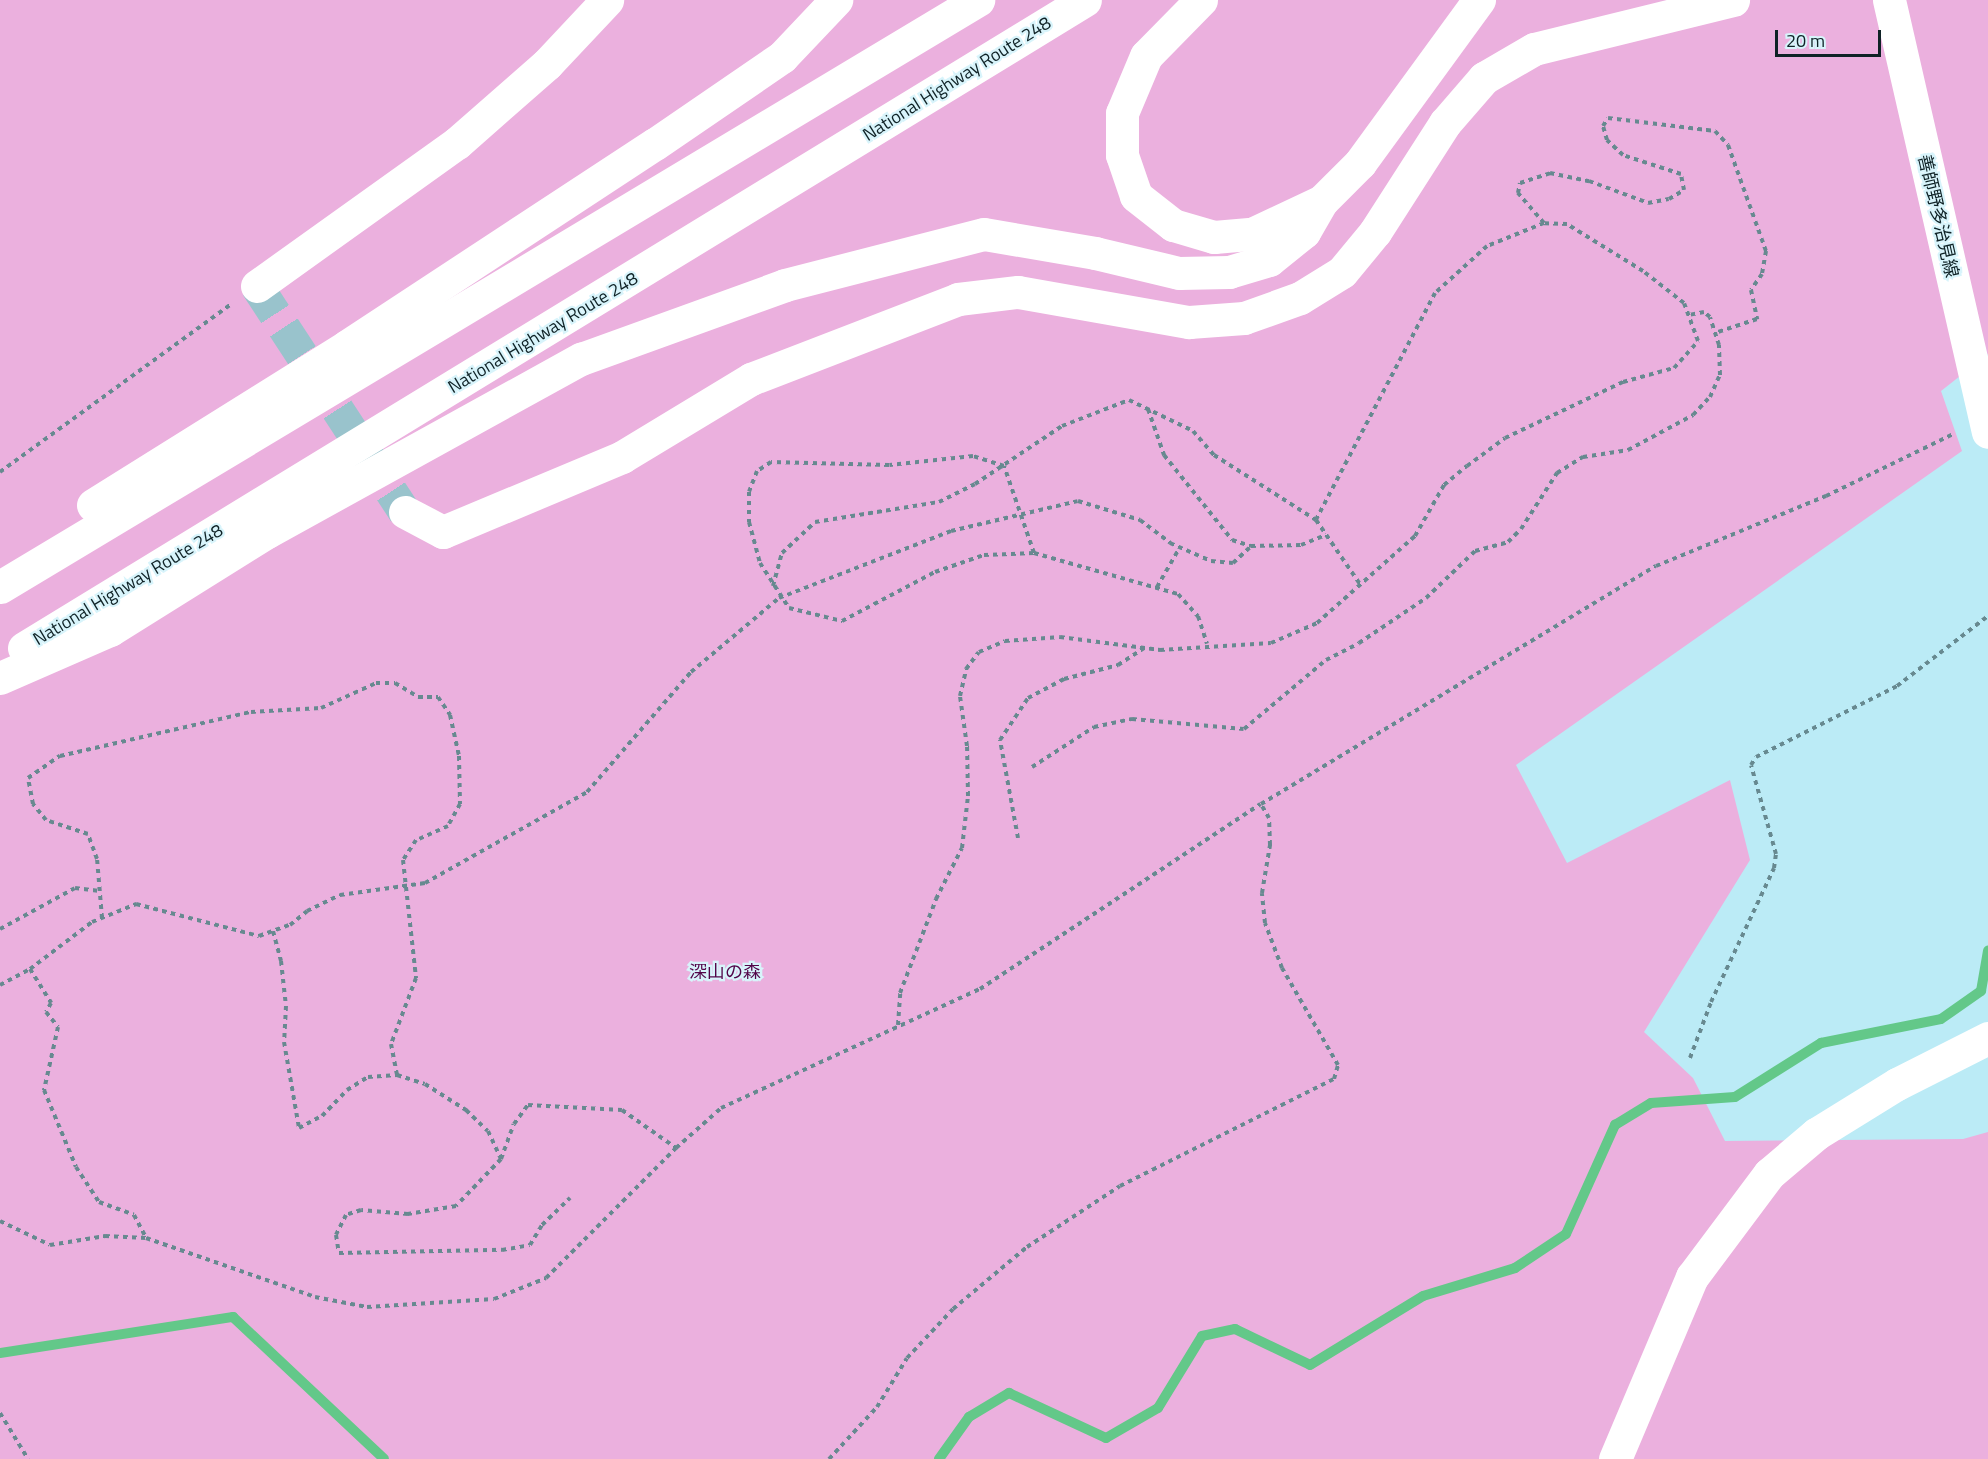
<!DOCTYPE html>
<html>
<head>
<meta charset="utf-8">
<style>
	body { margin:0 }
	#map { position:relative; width:1988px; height:1459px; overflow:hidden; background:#bbebf6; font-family:"Titillium Web","Noto Sans JP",sans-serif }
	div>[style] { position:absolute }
	.green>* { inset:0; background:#ebb0de }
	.stream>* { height:10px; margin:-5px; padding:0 5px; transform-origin:5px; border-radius:5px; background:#63c889 }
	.minor-tunnel>* { height:33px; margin-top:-16.5px; transform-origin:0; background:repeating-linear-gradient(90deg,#99c3cc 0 33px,transparent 0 49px) }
	.path>* { height:4px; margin-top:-2px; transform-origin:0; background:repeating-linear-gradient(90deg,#678990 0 4.5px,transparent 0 9px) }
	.minor>* { height:33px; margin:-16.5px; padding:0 16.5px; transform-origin:16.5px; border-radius:16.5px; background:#fff }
	.major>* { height:33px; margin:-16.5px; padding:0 16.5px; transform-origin:16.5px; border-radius:16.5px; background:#fff }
	.highway>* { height:33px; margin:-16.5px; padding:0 16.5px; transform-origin:16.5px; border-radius:16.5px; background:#fff }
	span { translate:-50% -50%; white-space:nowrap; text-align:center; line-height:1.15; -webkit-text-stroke:4.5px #d8f4fb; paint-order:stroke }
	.street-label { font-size:18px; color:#0f2226 }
	.park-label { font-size:18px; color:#520549 }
	.scale { position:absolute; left:1775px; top:30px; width:106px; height:27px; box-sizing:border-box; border:3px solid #0f2226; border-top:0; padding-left:8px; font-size:18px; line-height:21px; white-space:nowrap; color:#0f2226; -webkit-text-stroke:4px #d8f4fb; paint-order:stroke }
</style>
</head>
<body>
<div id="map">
	<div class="green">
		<div style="clip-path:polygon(0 0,1988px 0,1988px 354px,1941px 391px,1962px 451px,1516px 765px,1567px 863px,1730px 780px,1750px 860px,1644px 1032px,1693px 1078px,1725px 1141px,1963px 1139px,1988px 1132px,1988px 1459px,0 1459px)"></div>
	</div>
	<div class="stream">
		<div style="left:0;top:1353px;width:236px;rotate:-8.8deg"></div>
		<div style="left:233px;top:1317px;width:207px;rotate:43.2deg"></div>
		<div style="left:939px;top:1459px;width:52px;rotate:-54.5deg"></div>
		<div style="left:969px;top:1417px;width:47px;rotate:-31deg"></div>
		<div style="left:1009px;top:1393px;width:107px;rotate:24.9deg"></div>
		<div style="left:1106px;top:1438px;width:60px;rotate:-30deg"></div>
		<div style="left:1158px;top:1408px;width:84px;rotate:-58.6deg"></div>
		<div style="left:1202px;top:1336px;width:34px;rotate:-12deg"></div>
		<div style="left:1235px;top:1329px;width:83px;rotate:25.6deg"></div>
		<div style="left:1310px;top:1365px;width:132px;rotate:-31.4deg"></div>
		<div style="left:1423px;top:1296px;width:96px;rotate:-16.9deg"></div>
		<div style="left:1515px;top:1268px;width:61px;rotate:-33.7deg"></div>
		<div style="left:1566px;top:1234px;width:120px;rotate:-65.8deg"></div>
		<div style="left:1615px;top:1125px;width:42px;rotate:-31.4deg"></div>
		<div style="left:1651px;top:1103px;width:84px;rotate:-4.1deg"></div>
		<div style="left:1735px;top:1097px;width:102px;rotate:-32.1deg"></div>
		<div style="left:1821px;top:1043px;width:122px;rotate:-11.3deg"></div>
		<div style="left:1941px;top:1019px;width:49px;rotate:-35deg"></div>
		<div style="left:1981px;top:991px;width:41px;rotate:-80.1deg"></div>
	</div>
	<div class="minor-tunnel">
		<div style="left:257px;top:286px;width:270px;rotate:56.8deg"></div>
	</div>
	<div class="path">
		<div style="left:1544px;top:223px;width:40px;rotate:-131deg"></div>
		<div style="left:1518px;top:193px;width:10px;rotate:-79deg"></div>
		<div style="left:1520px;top:183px;width:32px;rotate:-18deg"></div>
		<div style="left:1550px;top:173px;width:40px;rotate:12deg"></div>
		<div style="left:1589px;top:181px;width:63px;rotate:20.4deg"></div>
		<div style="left:1648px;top:203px;width:21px;rotate:-11deg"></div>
		<div style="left:1669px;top:199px;width:17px;rotate:-31deg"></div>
		<div style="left:1684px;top:190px;width:16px;rotate:-101deg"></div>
		<div style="left:1681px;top:174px;width:61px;rotate:-161.9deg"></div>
		<div style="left:1623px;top:155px;width:22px;rotate:-137deg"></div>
		<div style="left:1607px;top:140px;width:15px;rotate:-106deg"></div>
		<div style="left:1603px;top:126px;width:9px;rotate:-58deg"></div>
		<div style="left:1608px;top:118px;width:108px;rotate:6.9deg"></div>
		<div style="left:1715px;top:131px;width:19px;rotate:47deg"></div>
		<div style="left:1728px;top:145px;width:113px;rotate:70.3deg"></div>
		<div style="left:1766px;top:251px;width:23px;rotate:100deg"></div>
		<div style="left:1762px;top:274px;width:19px;rotate:125deg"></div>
		<div style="left:1751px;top:290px;width:30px;rotate:78deg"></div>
		<div style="left:1757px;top:319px;width:44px;rotate:161.6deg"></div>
		<div style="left:1148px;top:409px;width:49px;rotate:70.8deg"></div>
		<div style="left:1164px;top:455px;width:109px;rotate:51.3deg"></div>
		<div style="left:1232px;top:540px;width:20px;rotate:18deg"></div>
		<div style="left:0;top:472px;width:284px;rotate:-36deg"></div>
		<div style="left:1034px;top:553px;width:92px;rotate:-109deg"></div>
		<div style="left:1004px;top:466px;width:33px;rotate:-162deg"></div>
		<div style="left:973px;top:456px;width:84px;rotate:173.9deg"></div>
		<div style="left:889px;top:465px;width:118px;rotate:-178.5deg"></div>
		<div style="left:771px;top:462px;width:17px;rotate:147deg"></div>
		<div style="left:757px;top:471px;width:22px;rotate:111deg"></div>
		<div style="left:749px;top:492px;width:30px;rotate:90deg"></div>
		<div style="left:749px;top:522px;width:42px;rotate:75deg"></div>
		<div style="left:760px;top:563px;width:54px;rotate:57.2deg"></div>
		<div style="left:789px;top:608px;width:55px;rotate:13.8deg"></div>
		<div style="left:842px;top:621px;width:105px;rotate:-27.8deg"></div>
		<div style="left:935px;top:572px;width:52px;rotate:-19.1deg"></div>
		<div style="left:984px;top:555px;width:50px;rotate:-2.3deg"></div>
		<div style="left:1034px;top:553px;width:150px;rotate:15.9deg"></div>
		<div style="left:1178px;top:594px;width:30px;rotate:48deg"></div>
		<div style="left:1198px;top:616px;width:29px;rotate:72deg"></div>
		<div style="left:773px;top:586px;width:34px;rotate:-75deg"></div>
		<div style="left:782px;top:553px;width:45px;rotate:-43.2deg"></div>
		<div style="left:815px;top:522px;width:126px;rotate:-9.2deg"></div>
		<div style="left:939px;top:502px;width:40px;rotate:-26.6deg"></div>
		<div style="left:975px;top:484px;width:105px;rotate:-33.7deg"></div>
		<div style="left:1062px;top:426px;width:72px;rotate:-21.2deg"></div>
		<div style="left:1129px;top:400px;width:71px;rotate:25.8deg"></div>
		<div style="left:1193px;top:431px;width:32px;rotate:49deg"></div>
		<div style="left:1214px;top:455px;width:121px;rotate:32.5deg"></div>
		<div style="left:1316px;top:520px;width:78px;rotate:55.5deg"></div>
		<div style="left:1157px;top:587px;width:46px;rotate:-60.1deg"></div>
		<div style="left:1032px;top:767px;width:74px;rotate:-32.8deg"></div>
		<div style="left:1094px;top:727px;width:39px;rotate:-12deg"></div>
		<div style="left:1132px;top:719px;width:112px;rotate:5.1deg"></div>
		<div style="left:1244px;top:729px;width:107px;rotate:-40.1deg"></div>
		<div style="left:1326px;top:660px;width:37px;rotate:-27deg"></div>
		<div style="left:1359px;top:643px;width:81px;rotate:-33.9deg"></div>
		<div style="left:1426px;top:598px;width:68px;rotate:-43.8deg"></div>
		<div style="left:1475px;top:551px;width:34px;rotate:-15deg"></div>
		<div style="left:1508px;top:542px;width:18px;rotate:-45deg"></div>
		<div style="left:1521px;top:529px;width:67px;rotate:-57.3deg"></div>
		<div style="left:1557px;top:473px;width:31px;rotate:-32deg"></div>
		<div style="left:1583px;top:457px;width:46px;rotate:-8.8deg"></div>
		<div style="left:1628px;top:450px;width:74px;rotate:-28.3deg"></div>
		<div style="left:1693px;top:415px;width:25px;rotate:-47deg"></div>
		<div style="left:1710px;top:397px;width:24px;rotate:-66deg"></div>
		<div style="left:1720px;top:375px;width:30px;rotate:-92deg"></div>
		<div style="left:1719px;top:345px;width:29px;rotate:-108deg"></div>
		<div style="left:1710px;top:317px;width:8px;rotate:-140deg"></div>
		<div style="left:1704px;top:312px;width:15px;rotate:169deg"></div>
		<div style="left:1018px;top:838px;width:100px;rotate:-100.4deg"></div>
		<div style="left:1000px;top:740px;width:50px;rotate:-56.3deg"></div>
		<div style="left:1028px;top:698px;width:41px;rotate:-27.8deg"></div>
		<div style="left:1064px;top:679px;width:56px;rotate:-14.5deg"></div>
		<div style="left:1118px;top:665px;width:31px;rotate:-33deg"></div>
		<div style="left:102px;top:918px;width:59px;rotate:-94.8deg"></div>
		<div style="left:97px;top:859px;width:27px;rotate:-110deg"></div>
		<div style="left:88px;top:834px;width:44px;rotate:-161.6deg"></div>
		<div style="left:46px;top:820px;width:21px;rotate:-129deg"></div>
		<div style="left:33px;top:804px;width:26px;rotate:-101deg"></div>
		<div style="left:28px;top:778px;width:39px;rotate:-35deg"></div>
		<div style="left:60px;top:756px;width:196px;rotate:-13deg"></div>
		<div style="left:251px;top:712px;width:70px;rotate:-3.3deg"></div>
		<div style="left:321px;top:708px;width:60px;rotate:-24.4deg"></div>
		<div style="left:376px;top:683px;width:19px"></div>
		<div style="left:395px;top:683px;width:27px;rotate:31deg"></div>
		<div style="left:418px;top:697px;width:20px"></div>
		<div style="left:438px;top:697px;width:22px;rotate:56deg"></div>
		<div style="left:450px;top:715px;width:42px;rotate:77.6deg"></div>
		<div style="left:459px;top:756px;width:48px;rotate:88.8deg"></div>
		<div style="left:460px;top:804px;width:25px;rotate:119deg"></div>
		<div style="left:448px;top:826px;width:35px;rotate:156deg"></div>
		<div style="left:416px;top:840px;width:24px;rotate:123deg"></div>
		<div style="left:403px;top:860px;width:119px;rotate:83.7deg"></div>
		<div style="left:416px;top:978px;width:71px;rotate:110.7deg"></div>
		<div style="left:391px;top:1044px;width:32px;rotate:79deg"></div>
		<div style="left:397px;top:1075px;width:29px;rotate:18deg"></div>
		<div style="left:425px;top:1084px;width:49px;rotate:32.4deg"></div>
		<div style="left:466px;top:1110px;width:30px;rotate:44deg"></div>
		<div style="left:488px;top:1131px;width:31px;rotate:65deg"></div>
		<div style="left:501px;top:1159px;width:65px;rotate:133.8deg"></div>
		<div style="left:456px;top:1206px;width:49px;rotate:170.5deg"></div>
		<div style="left:408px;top:1214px;width:47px;rotate:-175.1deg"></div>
		<div style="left:361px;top:1210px;width:16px;rotate:162deg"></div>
		<div style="left:346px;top:1215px;width:22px;rotate:117deg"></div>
		<div style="left:336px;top:1235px;width:18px;rotate:81deg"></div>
		<div style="left:339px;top:1253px;width:163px;rotate:-1.1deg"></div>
		<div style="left:502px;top:1250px;width:28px;rotate:-10deg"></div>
		<div style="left:530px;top:1245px;width:23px;rotate:-59deg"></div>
		<div style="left:542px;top:1225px;width:39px;rotate:-44deg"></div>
		<div style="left:0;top:929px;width:85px;rotate:-28.7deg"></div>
		<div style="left:75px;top:888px;width:25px;rotate:7deg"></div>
		<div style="left:273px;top:931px;width:31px;rotate:75deg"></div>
		<div style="left:281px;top:961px;width:45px;rotate:83.7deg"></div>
		<div style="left:286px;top:1006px;width:36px;rotate:93deg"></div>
		<div style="left:284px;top:1042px;width:87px;rotate:80.1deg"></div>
		<div style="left:299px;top:1128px;width:26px;rotate:-28deg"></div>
		<div style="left:322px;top:1116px;width:36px;rotate:-46deg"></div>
		<div style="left:347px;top:1090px;width:25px;rotate:-32deg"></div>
		<div style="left:368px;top:1077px;width:29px;rotate:-4deg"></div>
		<div style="left:30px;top:969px;width:40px;rotate:58deg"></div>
		<div style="left:51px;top:1003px;width:10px;rotate:119deg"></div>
		<div style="left:46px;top:1012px;width:19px;rotate:51deg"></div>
		<div style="left:58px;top:1027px;width:65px;rotate:102.5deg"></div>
		<div style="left:44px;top:1090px;width:83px;rotate:67.4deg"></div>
		<div style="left:76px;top:1167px;width:42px;rotate:56.7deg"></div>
		<div style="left:99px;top:1202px;width:37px;rotate:20deg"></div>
		<div style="left:134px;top:1215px;width:26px;rotate:62deg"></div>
		<div style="left:0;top:985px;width:34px;rotate:-28deg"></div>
		<div style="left:30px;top:969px;width:78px;rotate:-37.2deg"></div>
		<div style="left:92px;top:922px;width:48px;rotate:-22.2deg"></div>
		<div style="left:136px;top:904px;width:127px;rotate:14.6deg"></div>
		<div style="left:259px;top:936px;width:33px;rotate:-20deg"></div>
		<div style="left:290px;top:925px;width:22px;rotate:-39deg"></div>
		<div style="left:307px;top:911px;width:37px;rotate:-26deg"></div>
		<div style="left:340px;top:895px;width:86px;rotate:-8deg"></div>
		<div style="left:425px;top:883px;width:186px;rotate:-29.3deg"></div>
		<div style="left:587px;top:792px;width:159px;rotate:-49.1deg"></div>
		<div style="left:691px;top:672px;width:115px;rotate:-40.1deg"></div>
		<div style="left:779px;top:598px;width:185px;rotate:-21.3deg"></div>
		<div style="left:951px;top:531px;width:130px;rotate:-13.3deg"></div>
		<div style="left:1078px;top:501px;width:65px;rotate:17deg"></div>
		<div style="left:1140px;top:520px;width:38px;rotate:37deg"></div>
		<div style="left:1170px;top:543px;width:45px;rotate:23.7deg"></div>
		<div style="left:1211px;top:561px;width:22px;rotate:5deg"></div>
		<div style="left:1233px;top:563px;width:25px;rotate:-43deg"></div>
		<div style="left:1251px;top:546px;width:50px;rotate:-1.1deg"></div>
		<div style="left:1301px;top:545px;width:27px;rotate:-22deg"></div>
		<div style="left:898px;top:1025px;width:32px;rotate:-86deg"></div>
		<div style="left:900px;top:993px;width:101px;rotate:-69deg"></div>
		<div style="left:936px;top:899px;width:57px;rotate:-63deg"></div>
		<div style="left:962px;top:848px;width:52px;rotate:-83.4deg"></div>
		<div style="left:968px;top:796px;width:50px;rotate:-91.1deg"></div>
		<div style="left:967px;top:746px;width:50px;rotate:-98deg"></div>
		<div style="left:960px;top:696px;width:28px;rotate:-77deg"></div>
		<div style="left:966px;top:669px;width:21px;rotate:-53deg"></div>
		<div style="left:979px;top:652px;width:28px;rotate:-23deg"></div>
		<div style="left:1005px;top:641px;width:55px;rotate:-4.2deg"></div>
		<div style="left:1060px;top:637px;width:101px;rotate:7.4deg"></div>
		<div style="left:1160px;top:650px;width:111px;rotate:-3.6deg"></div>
		<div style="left:1271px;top:643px;width:50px;rotate:-23.5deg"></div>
		<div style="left:1317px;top:623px;width:131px;rotate:-41.6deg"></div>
		<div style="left:1415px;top:536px;width:59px;rotate:-60.4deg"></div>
		<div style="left:1444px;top:485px;width:30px;rotate:-40deg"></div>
		<div style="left:1467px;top:466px;width:47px;rotate:-36.4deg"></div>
		<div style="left:1505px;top:438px;width:131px;rotate:-25.4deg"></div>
		<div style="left:1623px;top:382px;width:53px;rotate:-15.4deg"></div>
		<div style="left:1674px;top:368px;width:36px;rotate:-48deg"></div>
		<div style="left:1698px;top:341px;width:40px;rotate:-110.2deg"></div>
		<div style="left:1684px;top:303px;width:52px;rotate:-142deg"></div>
		<div style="left:1643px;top:271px;width:89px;rotate:-148.3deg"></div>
		<div style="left:1567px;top:224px;width:23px;rotate:-178deg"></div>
		<div style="left:1544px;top:223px;width:61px;rotate:158deg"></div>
		<div style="left:1487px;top:246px;width:70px;rotate:137.9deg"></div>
		<div style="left:1435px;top:293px;width:256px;rotate:117.7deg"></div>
		<div style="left:1690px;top:1058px;width:60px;rotate:-69.4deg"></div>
		<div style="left:1711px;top:1002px;width:148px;rotate:-64.8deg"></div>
		<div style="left:1774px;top:868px;width:14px;rotate:-82deg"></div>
		<div style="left:1776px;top:854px;width:92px;rotate:-105.7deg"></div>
		<div style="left:1751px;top:765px;width:9px;rotate:-58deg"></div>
		<div style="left:1756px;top:757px;width:158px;rotate:-26.7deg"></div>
		<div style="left:1897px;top:686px;width:115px;rotate:-37.6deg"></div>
		<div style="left:501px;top:1159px;width:37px;rotate:-70deg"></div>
		<div style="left:514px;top:1124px;width:24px;rotate:-54deg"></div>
		<div style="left:528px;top:1105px;width:94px;rotate:3deg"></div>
		<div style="left:622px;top:1110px;width:66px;rotate:35.1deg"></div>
		<div style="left:0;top:1221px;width:55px;rotate:25.6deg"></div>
		<div style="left:50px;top:1245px;width:56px;rotate:-9.3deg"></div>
		<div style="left:105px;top:1236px;width:41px;rotate:2.8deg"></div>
		<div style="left:146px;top:1238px;width:179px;rotate:19.2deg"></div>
		<div style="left:315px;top:1297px;width:53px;rotate:10.9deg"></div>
		<div style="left:367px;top:1307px;width:127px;rotate:-3.6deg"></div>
		<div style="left:494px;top:1299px;width:56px;rotate:-22deg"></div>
		<div style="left:546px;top:1278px;width:184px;rotate:-45deg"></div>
		<div style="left:676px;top:1148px;width:60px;rotate:-41.6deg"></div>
		<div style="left:721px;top:1108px;width:285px;rotate:-24.7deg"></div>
		<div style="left:980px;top:989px;width:336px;rotate:-33.4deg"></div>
		<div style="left:1261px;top:804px;width:461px;rotate:-31.1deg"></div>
		<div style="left:1656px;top:566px;width:184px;rotate:-22.4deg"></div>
		<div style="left:1826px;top:496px;width:141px;rotate:-26deg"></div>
		<div style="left:0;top:1413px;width:54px;rotate:58.7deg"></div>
		<div style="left:829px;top:1459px;width:71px;rotate:-47.3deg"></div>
		<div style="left:877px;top:1407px;width:57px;rotate:-58.5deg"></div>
		<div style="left:907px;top:1358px;width:67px;rotate:-46.8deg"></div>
		<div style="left:953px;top:1309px;width:97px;rotate:-40deg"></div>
		<div style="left:1027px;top:1247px;width:111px;rotate:-33.3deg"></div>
		<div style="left:1120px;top:1186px;width:239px;rotate:-26.6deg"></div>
		<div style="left:1334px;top:1079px;width:15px;rotate:-74deg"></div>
		<div style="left:1338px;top:1065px;width:112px;rotate:-120deg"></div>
		<div style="left:1282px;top:968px;width:48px;rotate:-110.7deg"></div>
		<div style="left:1265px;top:923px;width:30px;rotate:-96deg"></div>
		<div style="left:1262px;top:893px;width:49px;rotate:-80.5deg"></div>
		<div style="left:1270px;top:845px;width:27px;rotate:-92deg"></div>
		<div style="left:1269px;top:818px;width:16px;rotate:-120deg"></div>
	</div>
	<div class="minor">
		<div style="left:257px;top:286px;width:246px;rotate:-35.6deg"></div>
		<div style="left:457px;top:143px;width:120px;rotate:-41.3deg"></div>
		<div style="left:547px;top:64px;width:88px;rotate:-46.8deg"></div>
		<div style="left:405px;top:512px;width:43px;rotate:27.8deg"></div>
		<div style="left:443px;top:532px;width:194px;rotate:-22.7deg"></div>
		<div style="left:622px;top:457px;width:151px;rotate:-31.2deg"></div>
		<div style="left:751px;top:379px;width:222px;rotate:-21.1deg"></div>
		<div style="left:958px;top:299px;width:60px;rotate:-6.7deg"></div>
		<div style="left:1018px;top:292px;width:174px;rotate:10deg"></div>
		<div style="left:1189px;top:322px;width:55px;rotate:-4.2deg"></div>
		<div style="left:1244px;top:318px;width:59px;rotate:-19.7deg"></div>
		<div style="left:1300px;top:298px;width:49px;rotate:-31.8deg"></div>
		<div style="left:1342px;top:272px;width:52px;rotate:-50.5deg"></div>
		<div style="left:1375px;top:232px;width:130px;rotate:-57.3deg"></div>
		<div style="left:1445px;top:123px;width:60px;rotate:-49.1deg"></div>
		<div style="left:1484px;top:78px;width:58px;rotate:-30.1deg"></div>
		<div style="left:1534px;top:49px;width:205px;rotate:-13.8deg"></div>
		<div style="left:1615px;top:1459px;width:198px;rotate:-67.1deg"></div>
		<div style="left:1692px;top:1277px;width:129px;rotate:-53.2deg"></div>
		<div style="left:1769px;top:1174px;width:62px;rotate:-40.4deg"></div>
		<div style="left:1816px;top:1134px;width:95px;rotate:-31.7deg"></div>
		<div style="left:1897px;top:1084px;width:102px;rotate:-26.8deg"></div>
	</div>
	<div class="major">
		<div style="left:1889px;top:0;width:443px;rotate:77.1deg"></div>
	</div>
	<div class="highway">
		<div style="left:1201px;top:0;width:78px;rotate:134.5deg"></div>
		<div style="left:1146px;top:56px;width:62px;rotate:112.8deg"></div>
		<div style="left:1122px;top:113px;width:42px;rotate:90deg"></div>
		<div style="left:1122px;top:155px;width:43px;rotate:71.1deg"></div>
		<div style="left:1136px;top:196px;width:47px;rotate:38.1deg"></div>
		<div style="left:1173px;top:225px;width:43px;rotate:16.3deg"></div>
		<div style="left:1214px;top:237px;width:38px;rotate:-5deg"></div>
		<div style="left:1252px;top:234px;width:77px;rotate:-25.2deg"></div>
		<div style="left:93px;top:505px;width:300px;rotate:-32deg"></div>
		<div style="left:347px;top:346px;width:368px;rotate:-33.3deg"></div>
		<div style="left:655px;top:144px;width:154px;rotate:-34.4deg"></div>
		<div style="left:782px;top:57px;width:79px;rotate:-46.5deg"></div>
		<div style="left:0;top:587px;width:1141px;rotate:-30.97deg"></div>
		<div style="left:24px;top:648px;width:1243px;rotate:-31.41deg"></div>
		<div style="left:0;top:678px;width:120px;rotate:-23.6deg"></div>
		<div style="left:110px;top:630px;width:185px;rotate:-32deg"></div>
		<div style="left:267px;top:532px;width:359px;rotate:-28.9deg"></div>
		<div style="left:581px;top:359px;width:217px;rotate:-19.9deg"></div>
		<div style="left:785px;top:285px;width:205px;rotate:-14.4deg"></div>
		<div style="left:984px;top:234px;width:113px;rotate:9.7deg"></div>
		<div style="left:1095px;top:253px;width:86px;rotate:13.4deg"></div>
		<div style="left:1179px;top:273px;width:50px;rotate:-1.1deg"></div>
		<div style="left:1229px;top:272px;width:42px;rotate:-16.7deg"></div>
		<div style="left:1269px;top:260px;width:45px;rotate:-38.7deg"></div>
		<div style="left:1304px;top:232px;width:36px;rotate:-60deg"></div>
		<div style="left:1322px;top:201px;width:54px;rotate:-45deg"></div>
		<div style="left:1360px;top:163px;width:202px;rotate:-53.9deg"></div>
	</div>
	<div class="street-label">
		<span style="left:957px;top:79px;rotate:-32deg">National Highway Route 248</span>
		<span style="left:1938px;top:216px;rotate:77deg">善師野多治見線</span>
		<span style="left:543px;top:333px;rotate:-31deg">National Highway Route 248</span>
		<span style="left:128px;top:585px;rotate:-31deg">National Highway Route 248</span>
	</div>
	<div class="park-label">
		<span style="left:725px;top:972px">深山の森</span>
	</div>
	<div class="scale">20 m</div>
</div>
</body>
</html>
